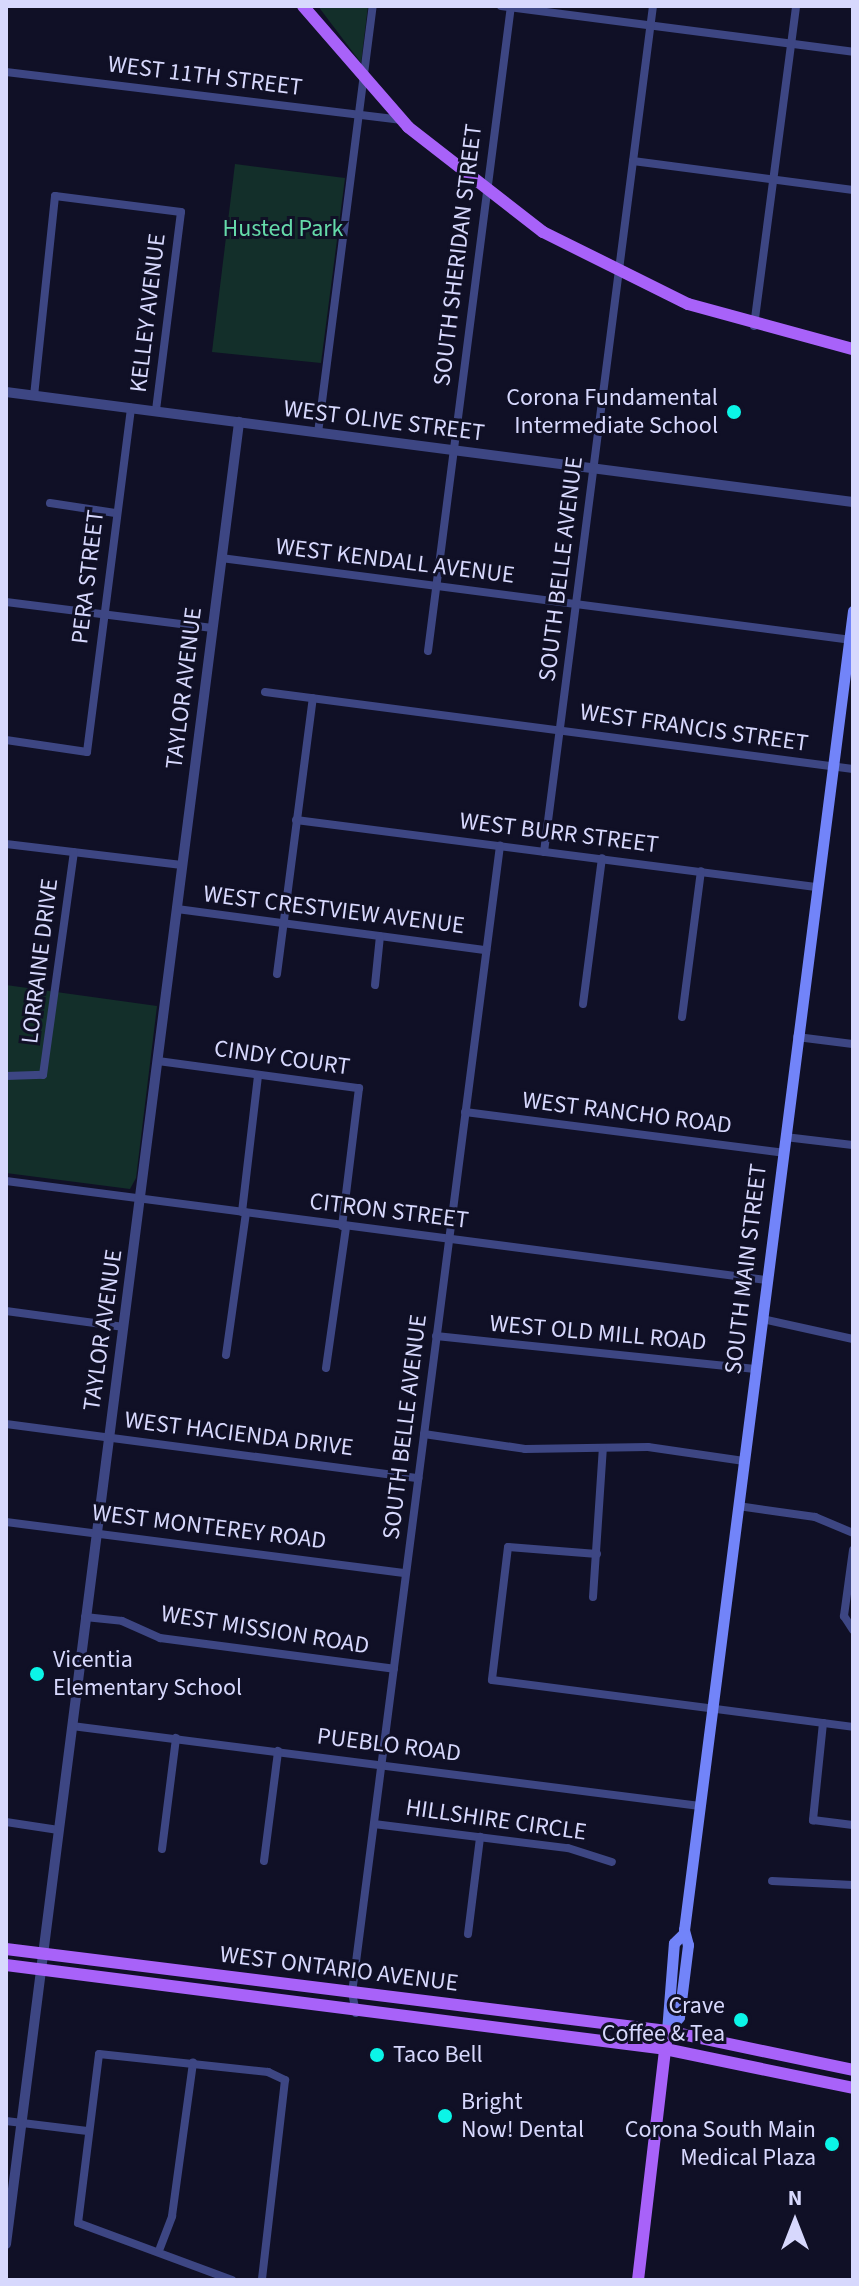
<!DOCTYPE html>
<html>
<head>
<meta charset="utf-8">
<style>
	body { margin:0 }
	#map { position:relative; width:859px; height:2286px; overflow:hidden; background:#101026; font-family:"Source Sans 3",sans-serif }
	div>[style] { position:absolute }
	.green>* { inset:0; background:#132f2a }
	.minor>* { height:8px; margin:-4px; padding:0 4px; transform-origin:4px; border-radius:4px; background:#3d4683 }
	.tertiary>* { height:10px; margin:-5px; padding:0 5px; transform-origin:5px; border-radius:5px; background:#3d4683 }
	.secondary>* { height:11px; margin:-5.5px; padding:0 5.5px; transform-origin:5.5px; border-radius:5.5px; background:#7284f9 }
	.primary>* { height:12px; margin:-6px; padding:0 6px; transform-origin:6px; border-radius:6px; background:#a862f9 }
	.dots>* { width:22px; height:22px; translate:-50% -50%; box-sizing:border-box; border:4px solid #101026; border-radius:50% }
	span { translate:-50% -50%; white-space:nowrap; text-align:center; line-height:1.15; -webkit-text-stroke:6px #101026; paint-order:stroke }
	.street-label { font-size:24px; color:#d7d8fd }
	.park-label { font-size:24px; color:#65dbaa }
	.poi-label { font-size:24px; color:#d7d8fd }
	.right { translate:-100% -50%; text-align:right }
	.left { translate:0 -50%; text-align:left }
	.frame { position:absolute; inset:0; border:8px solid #d7d8fd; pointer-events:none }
	.north { position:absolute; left:755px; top:2182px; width:80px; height:80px; -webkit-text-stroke:6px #101026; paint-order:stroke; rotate:0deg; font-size:22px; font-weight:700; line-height:32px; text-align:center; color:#d7d8fd }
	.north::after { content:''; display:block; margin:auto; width:28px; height:36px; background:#d7d8fd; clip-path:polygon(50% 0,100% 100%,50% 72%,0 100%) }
</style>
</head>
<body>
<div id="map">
	<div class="green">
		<div style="clip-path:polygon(318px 6px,368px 6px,361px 63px)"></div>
		<div style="clip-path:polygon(235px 164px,345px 178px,321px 363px,212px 352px)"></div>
		<div style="clip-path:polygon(6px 985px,157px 1006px,136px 1178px,130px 1189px,6px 1173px)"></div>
	</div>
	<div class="minor">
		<div style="left:501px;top:6px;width:355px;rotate:7.4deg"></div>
		<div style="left:6px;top:72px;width:397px;rotate:6.9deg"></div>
		<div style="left:633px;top:161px;width:222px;rotate:7.5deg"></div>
		<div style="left:754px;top:326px;width:323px;rotate:-82.5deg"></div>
		<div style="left:34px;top:396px;width:201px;rotate:-84deg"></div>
		<div style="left:55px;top:196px;width:127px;rotate:7.2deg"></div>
		<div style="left:181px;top:212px;width:201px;rotate:97.2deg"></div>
		<div style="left:318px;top:433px;width:431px;rotate:-82.7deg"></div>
		<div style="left:50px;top:503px;width:66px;rotate:8.7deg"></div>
		<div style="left:221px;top:558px;width:636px;rotate:7.4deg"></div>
		<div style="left:6px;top:602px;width:208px;rotate:7.2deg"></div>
		<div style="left:428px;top:651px;width:650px;rotate:-82.67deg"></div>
		<div style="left:265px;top:692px;width:593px;rotate:7.46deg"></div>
		<div style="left:6px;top:740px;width:82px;rotate:8.4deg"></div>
		<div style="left:87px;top:752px;width:347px;rotate:-82.7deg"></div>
		<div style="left:296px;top:820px;width:524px;rotate:7.34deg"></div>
		<div style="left:6px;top:844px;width:177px;rotate:6.8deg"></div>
		<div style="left:544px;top:852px;width:853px;rotate:-82.66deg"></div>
		<div style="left:177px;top:909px;width:312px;rotate:7.6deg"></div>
		<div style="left:277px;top:974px;width:278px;rotate:-82.6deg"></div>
		<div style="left:375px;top:985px;width:49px;rotate:-84.2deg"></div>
		<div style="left:583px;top:1004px;width:147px;rotate:-82.6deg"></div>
		<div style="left:682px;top:1017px;width:147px;rotate:-82.6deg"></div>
		<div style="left:797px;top:1037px;width:56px;rotate:7.1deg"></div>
		<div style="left:158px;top:1061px;width:203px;rotate:7.7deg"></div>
		<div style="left:359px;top:1088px;width:139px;rotate:97deg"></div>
		<div style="left:6px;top:1076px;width:37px;rotate:-2deg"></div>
		<div style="left:43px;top:1075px;width:225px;rotate:-82.1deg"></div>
		<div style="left:465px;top:1112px;width:321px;rotate:7.3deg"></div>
		<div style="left:785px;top:1137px;width:68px;rotate:6.7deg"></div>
		<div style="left:6px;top:1181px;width:766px;rotate:7.42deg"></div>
		<div style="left:242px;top:1212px;width:138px;rotate:-83.3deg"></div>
		<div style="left:6px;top:1311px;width:119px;rotate:7.7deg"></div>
		<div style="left:762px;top:1319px;width:93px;rotate:12.4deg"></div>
		<div style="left:436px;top:1336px;width:321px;rotate:5.9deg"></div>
		<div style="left:226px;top:1355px;width:144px;rotate:-82deg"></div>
		<div style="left:326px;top:1368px;width:142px;rotate:-81.9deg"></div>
		<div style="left:6px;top:1424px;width:416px;rotate:7.5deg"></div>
		<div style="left:424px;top:1434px;width:102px;rotate:8.4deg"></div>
		<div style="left:525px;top:1449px;width:123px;rotate:-0.9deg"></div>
		<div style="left:648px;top:1447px;width:97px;rotate:8.3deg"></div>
		<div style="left:738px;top:1506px;width:78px;rotate:8.1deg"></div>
		<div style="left:815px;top:1517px;width:41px;rotate:22.8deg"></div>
		<div style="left:6px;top:1522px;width:403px;rotate:7.3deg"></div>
		<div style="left:853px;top:1550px;width:67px;rotate:97.8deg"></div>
		<div style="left:844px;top:1616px;width:17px;rotate:57deg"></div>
		<div style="left:597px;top:1554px;width:89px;rotate:-175.5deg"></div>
		<div style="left:508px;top:1547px;width:134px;rotate:96.9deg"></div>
		<div style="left:492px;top:1680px;width:364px;rotate:7.4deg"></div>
		<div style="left:593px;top:1597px;width:149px;rotate:-86.2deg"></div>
		<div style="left:85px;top:1617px;width:37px;rotate:6deg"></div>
		<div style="left:122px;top:1621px;width:42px;rotate:24.1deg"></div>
		<div style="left:160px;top:1638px;width:236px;rotate:7.5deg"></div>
		<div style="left:823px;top:1723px;width:98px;rotate:95.9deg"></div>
		<div style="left:813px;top:1820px;width:40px;rotate:7.1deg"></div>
		<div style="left:72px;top:1726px;width:633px;rotate:7.26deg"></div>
		<div style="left:6px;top:1822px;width:53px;rotate:8.7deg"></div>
		<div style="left:374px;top:1824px;width:195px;rotate:7.1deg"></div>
		<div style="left:568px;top:1848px;width:46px;rotate:17.7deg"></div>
		<div style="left:162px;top:1849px;width:112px;rotate:-82.8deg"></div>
		<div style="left:264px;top:1861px;width:111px;rotate:-82.7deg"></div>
		<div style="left:772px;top:1881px;width:81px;rotate:2.8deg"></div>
		<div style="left:468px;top:1934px;width:98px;rotate:-82.9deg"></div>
		<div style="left:356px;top:2013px;width:20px;rotate:-101deg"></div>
		<div style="left:352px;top:1993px;width:1157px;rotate:-82.65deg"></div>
		<div style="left:6px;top:2121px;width:82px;rotate:7deg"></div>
		<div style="left:160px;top:2248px;width:34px;rotate:-69deg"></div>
		<div style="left:172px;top:2216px;width:155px;rotate:-82.2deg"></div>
		<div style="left:232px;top:2280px;width:164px;rotate:-159.7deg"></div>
		<div style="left:78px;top:2223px;width:170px;rotate:-82.9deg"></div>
		<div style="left:99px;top:2054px;width:170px;rotate:6.1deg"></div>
		<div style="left:268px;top:2072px;width:19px;rotate:25deg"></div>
		<div style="left:285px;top:2080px;width:201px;rotate:96.6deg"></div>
	</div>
	<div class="tertiary">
		<div style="left:6px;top:392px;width:854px;rotate:7.4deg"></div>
		<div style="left:6px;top:2244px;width:1837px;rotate:-82.71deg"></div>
	</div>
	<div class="secondary">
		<div style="left:667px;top:2031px;width:18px;rotate:-49deg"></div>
		<div style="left:679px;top:2017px;width:73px;rotate:-82.9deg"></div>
		<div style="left:688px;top:1945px;width:16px;rotate:-105deg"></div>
		<div style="left:684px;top:1930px;width:1330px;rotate:-82.7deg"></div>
		<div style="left:667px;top:2031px;width:88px;rotate:-85.5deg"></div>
		<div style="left:674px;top:1943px;width:13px;rotate:-45deg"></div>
	</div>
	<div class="primary">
		<div style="left:303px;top:6px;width:160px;rotate:49deg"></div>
		<div style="left:408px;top:127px;width:171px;rotate:37.9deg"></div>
		<div style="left:543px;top:232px;width:162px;rotate:26.4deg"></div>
		<div style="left:688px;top:304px;width:171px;rotate:15.3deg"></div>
		<div style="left:6px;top:1949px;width:666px;rotate:7.07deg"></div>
		<div style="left:667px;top:2031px;width:190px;rotate:11.8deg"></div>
		<div style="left:6px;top:1965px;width:664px;rotate:7.26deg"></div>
		<div style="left:665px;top:2049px;width:192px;rotate:11.7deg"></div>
		<div style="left:638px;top:2280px;width:240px;rotate:-83.3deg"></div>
	</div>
	<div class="dots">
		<div style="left:734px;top:412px;background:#0bf5e7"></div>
		<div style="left:37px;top:1674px;background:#0bf5e7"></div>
		<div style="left:741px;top:2020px;background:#0bf5e7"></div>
		<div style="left:377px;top:2055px;background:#0bf5e7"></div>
		<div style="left:445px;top:2116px;background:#0bf5e7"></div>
		<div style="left:832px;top:2144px;background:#0bf5e7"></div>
	</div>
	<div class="street-label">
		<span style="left:205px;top:76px;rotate:7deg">WEST 11TH STREET</span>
		<span style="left:458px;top:255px;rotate:-83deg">SOUTH SHERIDAN STREET</span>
		<span style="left:148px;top:313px;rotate:-83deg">KELLEY AVENUE</span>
		<span style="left:384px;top:421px;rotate:7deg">WEST OLIVE STREET</span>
		<span style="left:395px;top:561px;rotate:7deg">WEST KENDALL AVENUE</span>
		<span style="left:561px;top:569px;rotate:-83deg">SOUTH BELLE AVENUE</span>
		<span style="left:88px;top:577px;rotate:-83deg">PERA STREET</span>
		<span style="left:184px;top:688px;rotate:-83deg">TAYLOR AVENUE</span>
		<span style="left:694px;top:728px;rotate:8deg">WEST FRANCIS STREET</span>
		<span style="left:559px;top:833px;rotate:7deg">WEST BURR STREET</span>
		<span style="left:334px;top:910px;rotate:7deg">WEST CRESTVIEW AVENUE</span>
		<span style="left:40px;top:961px;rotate:-83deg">LORRAINE DRIVE</span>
		<span style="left:282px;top:1058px;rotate:8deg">CINDY COURT</span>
		<span style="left:627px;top:1113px;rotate:7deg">WEST RANCHO ROAD</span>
		<span style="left:389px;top:1211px;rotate:7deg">CITRON STREET</span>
		<span style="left:746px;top:1269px;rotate:-83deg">SOUTH MAIN STREET</span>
		<span style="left:103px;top:1330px;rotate:-82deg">TAYLOR AVENUE</span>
		<span style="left:598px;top:1333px;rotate:5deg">WEST OLD MILL ROAD</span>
		<span style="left:405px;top:1427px;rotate:-83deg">SOUTH BELLE AVENUE</span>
		<span style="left:239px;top:1434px;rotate:7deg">WEST HACIENDA DRIVE</span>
		<span style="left:209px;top:1527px;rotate:7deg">WEST MONTEREY ROAD</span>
		<span style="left:265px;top:1630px;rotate:9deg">WEST MISSION ROAD</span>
		<span style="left:389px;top:1745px;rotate:7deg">PUEBLO ROAD</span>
		<span style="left:496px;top:1820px;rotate:8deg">HILLSHIRE CIRCLE</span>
		<span style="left:339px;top:1969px;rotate:7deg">WEST ONTARIO AVENUE</span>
	</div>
	<div class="park-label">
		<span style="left:283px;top:229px">Husted Park</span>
	</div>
	<div class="poi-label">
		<span class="right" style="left:718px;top:412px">Corona Fundamental<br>Intermediate School</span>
		<span class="left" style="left:53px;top:1674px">Vicentia<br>Elementary School</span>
		<span class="right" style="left:725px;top:2020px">Crave<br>Coffee &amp; Tea</span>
		<span class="left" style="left:393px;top:2055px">Taco Bell</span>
		<span class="left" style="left:461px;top:2116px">Bright<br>Now! Dental</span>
		<span class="right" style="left:816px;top:2144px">Corona South Main<br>Medical Plaza</span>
	</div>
	<div class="frame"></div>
	<div class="north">N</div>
</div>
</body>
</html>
